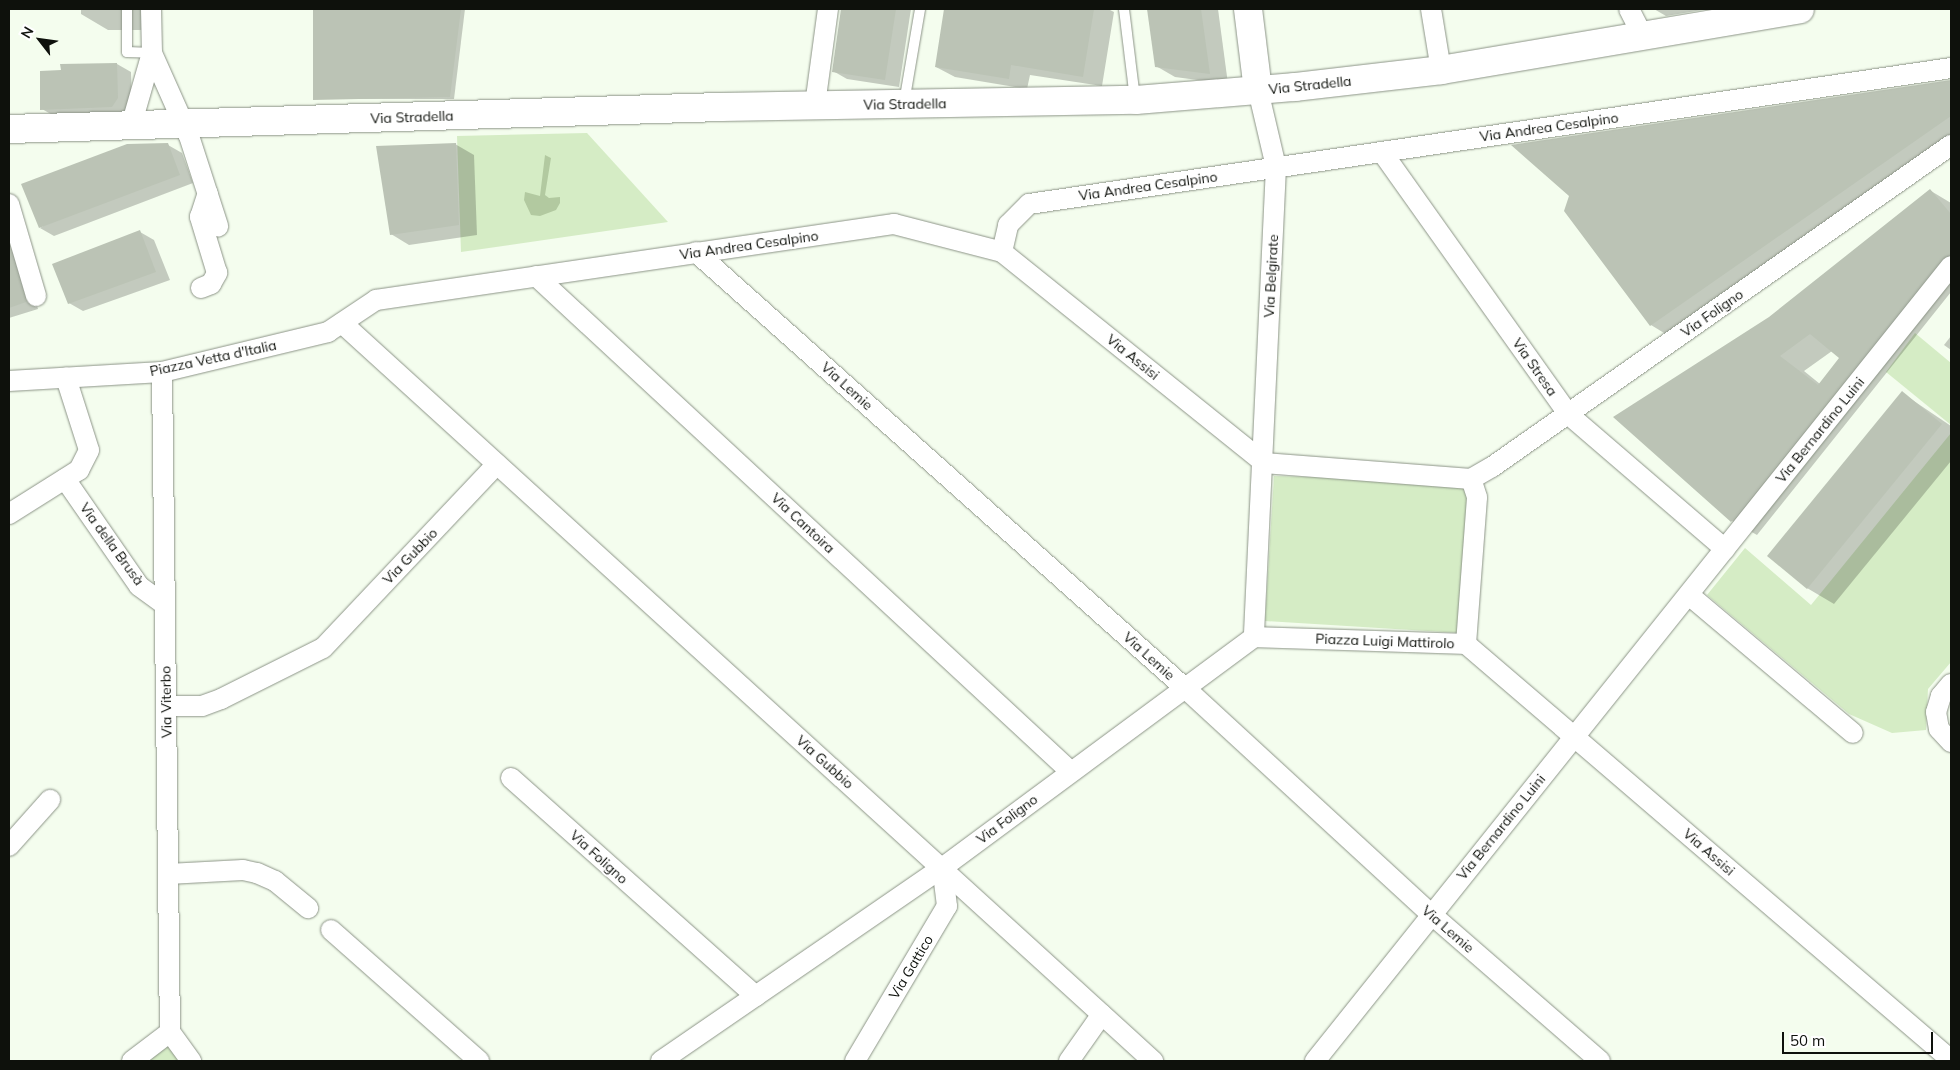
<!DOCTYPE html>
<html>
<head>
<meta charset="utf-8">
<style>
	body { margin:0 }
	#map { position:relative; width:1960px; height:1070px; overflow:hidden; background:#f4fdee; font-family:Mulish,sans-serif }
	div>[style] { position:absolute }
	.green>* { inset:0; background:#d5ecc5 }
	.water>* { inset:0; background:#b2c9a0 }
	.shadow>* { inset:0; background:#0003 }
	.building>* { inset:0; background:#bbc3b5 }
	.roads { filter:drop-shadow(0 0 1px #8c9487) drop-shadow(0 0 1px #8c9487) }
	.lane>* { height:10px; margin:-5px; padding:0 5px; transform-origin:5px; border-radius:5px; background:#fff }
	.street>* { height:20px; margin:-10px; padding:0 10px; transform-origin:10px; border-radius:10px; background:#fff }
	.secondary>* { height:28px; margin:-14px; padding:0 14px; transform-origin:14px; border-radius:14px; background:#fff }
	span { translate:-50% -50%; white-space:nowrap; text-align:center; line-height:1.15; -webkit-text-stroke:4px #fff; paint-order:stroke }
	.street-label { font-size:14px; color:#0e110c }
	.frame { position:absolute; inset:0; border:10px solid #0e110c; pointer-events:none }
	.north { position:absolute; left:15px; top:15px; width:50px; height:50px; -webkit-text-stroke:4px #fff; paint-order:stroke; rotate:300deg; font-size:14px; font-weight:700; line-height:20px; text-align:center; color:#0e110c }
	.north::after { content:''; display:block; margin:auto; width:18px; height:22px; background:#0e110c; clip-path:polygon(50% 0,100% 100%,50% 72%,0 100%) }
	.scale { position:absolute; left:1782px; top:1032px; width:151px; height:22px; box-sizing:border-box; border:2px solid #0e110c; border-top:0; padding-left:6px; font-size:15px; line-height:18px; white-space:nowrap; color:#0e110c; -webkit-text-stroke:4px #fff; paint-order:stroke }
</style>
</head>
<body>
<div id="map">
	<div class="green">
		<div style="clip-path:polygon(587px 133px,668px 222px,461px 252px,457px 136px)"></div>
		<div style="clip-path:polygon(1915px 333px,1951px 363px,1951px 425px,1886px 372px)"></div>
		<div style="clip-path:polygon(1951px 433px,1951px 662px,1928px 689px,1926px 730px,1892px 733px,1849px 714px,1707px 595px,1745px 548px,1811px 605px)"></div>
		<div style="clip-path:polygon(1274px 476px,1474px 481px,1460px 633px,1265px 621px)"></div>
		<div style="clip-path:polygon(169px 1042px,183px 1061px,143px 1061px)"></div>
	</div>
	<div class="water">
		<div style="clip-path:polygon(545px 155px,551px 158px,545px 195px,549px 198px,560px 197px,560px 203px,556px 210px,540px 216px,531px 215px,524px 200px,525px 192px,540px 196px)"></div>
	</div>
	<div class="shadow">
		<div style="clip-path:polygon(81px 9px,144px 9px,144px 30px,108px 30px,81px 14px)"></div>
		<div style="clip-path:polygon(314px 9px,465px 9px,454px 99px,314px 99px)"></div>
		<div style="clip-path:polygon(842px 9px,911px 9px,899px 87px,847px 79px,833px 71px)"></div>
		<div style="clip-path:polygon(945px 9px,1108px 9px,1114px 12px,1102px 86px,1030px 75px,1027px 89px,955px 77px,936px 67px)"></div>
		<div style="clip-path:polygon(1148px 9px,1218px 9px,1228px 84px,1175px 77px,1156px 66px)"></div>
		<div style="clip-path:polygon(1654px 9px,1708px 9px,1666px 16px)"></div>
		<div style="clip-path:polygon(117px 64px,131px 72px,132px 107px,126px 114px,56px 117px,42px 109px,62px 71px,61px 65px)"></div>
		<div style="clip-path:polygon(1951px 81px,1951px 140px,1669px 336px,1651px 325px,1570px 196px,1514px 146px)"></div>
		<div style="clip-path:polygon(455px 144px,474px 155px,477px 235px,409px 245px,391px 234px)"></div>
		<div style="clip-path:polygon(168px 145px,182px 153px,193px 183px,54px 236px,40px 228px)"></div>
		<div style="clip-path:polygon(evenodd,1931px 191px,1951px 203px,1951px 292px,1757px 535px,1732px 521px,1769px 318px,1931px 191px,1832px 351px,1841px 358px,1820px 384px,1804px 371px,1832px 351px)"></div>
		<div style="clip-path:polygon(9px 201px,9px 215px,38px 309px,9px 318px)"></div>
		<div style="clip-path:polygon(140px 232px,154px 240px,170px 280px,83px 311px,69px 303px)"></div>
		<div style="clip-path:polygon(1951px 336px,1951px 350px,1944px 345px)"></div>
		<div style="clip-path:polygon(1902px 393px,1951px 426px,1951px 461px,1834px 604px,1807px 588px)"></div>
	</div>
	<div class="building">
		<div style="clip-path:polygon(313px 9px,461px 9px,450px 97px,313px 100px)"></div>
		<div style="clip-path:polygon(841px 9px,896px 9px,885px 80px,832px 72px)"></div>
		<div style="clip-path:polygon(944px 9px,1094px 9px,1083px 77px,1011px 65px,1009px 79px,935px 67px)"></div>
		<div style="clip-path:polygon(1147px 9px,1201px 9px,1210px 74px,1155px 67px)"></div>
		<div style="clip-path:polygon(117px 63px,118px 98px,112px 107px,40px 110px,40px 71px,61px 70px,60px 64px)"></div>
		<div style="clip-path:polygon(1951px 80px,1951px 116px,1650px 326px,1564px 211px,1569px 196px,1511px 145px)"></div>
		<div style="clip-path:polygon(168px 143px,180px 175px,39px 228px,21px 184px,127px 144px)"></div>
		<div style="clip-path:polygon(456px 143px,459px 225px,390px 235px,376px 146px)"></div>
		<div style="clip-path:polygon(evenodd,1930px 189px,1951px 214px,1951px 254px,1942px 259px,1731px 522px,1613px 417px,1769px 317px,1930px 189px,1810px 334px,1839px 358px,1818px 385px,1780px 356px,1810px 334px)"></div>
		<div style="clip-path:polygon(140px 230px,156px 272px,68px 304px,52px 264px)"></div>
		<div style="clip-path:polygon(9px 245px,26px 302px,9px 308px)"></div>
		<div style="clip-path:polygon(1902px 391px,1942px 424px,1807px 589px,1767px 556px)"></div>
	</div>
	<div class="roads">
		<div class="lane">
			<div style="left:127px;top:9px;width:43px;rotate:90deg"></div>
			<div style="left:127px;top:52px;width:25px;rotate:2deg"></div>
			<div style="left:1124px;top:9px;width:91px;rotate:83deg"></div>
			<div style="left:904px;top:103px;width:95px;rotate:-80.3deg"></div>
		</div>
		<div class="street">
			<div style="left:1431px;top:9px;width:62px;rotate:80.7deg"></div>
			<div style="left:1629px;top:9px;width:27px;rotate:63deg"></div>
			<div style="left:152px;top:53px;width:91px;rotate:66deg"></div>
			<div style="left:189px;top:136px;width:95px;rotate:72.1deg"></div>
			<div style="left:1258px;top:90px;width:79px;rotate:76.8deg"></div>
			<div style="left:1276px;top:167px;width:471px;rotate:92.7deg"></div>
			<div style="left:1254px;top:637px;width:212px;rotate:1.9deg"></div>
			<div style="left:1466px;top:644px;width:147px;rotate:-85.7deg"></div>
			<div style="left:1477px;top:497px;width:19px;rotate:-108deg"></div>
			<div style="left:1471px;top:479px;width:208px;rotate:-175.6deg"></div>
			<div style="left:815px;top:105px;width:97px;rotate:-82.3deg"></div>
			<div style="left:131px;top:126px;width:76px;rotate:-74deg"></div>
			<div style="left:152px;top:53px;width:44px;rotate:-91.3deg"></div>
			<div style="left:1382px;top:152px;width:321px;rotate:54.6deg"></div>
			<div style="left:1568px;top:414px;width:207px;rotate:40.7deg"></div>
			<div style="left:9px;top:204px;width:96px;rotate:73.6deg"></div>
			<div style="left:696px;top:252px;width:657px;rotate:41.73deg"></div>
			<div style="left:1186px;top:689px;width:333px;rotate:42.6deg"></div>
			<div style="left:1431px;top:914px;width:224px;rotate:41deg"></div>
			<div style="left:1002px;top:252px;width:28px;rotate:-77deg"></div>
			<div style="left:1008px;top:225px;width:30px;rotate:-45deg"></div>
			<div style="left:1029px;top:204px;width:932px;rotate:-8.39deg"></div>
			<div style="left:536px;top:276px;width:728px;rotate:42.83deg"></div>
			<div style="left:201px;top:288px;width:11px;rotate:-22deg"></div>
			<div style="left:211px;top:284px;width:13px;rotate:-61deg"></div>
			<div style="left:217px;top:273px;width:59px;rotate:-106.9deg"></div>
			<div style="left:200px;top:217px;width:25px;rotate:-72deg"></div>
			<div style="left:342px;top:323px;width:1097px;rotate:42.3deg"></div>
			<div style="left:162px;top:372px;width:660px;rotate:89.31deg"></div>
			<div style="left:9px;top:381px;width:153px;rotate:-3.4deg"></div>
			<div style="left:162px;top:372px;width:171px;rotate:-13.5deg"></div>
			<div style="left:328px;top:332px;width:58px;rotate:-33.7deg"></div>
			<div style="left:376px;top:300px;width:524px;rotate:-8.35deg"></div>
			<div style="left:894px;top:224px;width:112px;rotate:14.5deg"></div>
			<div style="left:1002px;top:252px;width:336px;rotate:38.8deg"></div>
			<div style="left:65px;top:479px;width:130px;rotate:55.3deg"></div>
			<div style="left:139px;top:586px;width:31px;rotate:36deg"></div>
			<div style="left:1471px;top:479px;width:24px;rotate:-30deg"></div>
			<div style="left:1492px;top:467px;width:561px;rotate:-35.05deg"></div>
			<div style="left:9px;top:514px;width:83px;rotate:-32.2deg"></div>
			<div style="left:79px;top:470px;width:22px;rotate:-63deg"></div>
			<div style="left:89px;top:450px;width:76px;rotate:-107.7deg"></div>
			<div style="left:1689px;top:595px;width:214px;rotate:40.1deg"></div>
			<div style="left:1466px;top:644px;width:639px;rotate:40.62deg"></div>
			<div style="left:1951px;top:684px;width:16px;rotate:130deg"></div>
			<div style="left:1941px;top:696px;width:17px;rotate:107deg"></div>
			<div style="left:1936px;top:712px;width:17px;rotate:80deg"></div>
			<div style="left:1939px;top:729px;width:18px;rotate:47deg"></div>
			<div style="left:166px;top:706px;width:36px"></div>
			<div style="left:202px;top:706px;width:20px;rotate:-20deg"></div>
			<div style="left:221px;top:699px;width:114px;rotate:-26.6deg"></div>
			<div style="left:323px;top:648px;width:253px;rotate:-46.6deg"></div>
			<div style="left:511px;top:778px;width:328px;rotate:41.7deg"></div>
			<div style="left:9px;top:846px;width:62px;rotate:-48.3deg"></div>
			<div style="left:168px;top:874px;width:75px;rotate:-3.1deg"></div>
			<div style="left:243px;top:870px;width:14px;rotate:12deg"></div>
			<div style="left:257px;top:873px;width:20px;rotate:24deg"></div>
			<div style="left:275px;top:881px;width:43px;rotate:39.3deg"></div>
			<div style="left:331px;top:930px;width:198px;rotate:41.5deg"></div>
			<div style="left:170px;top:1032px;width:36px;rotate:54deg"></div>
			<div style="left:132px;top:1061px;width:48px;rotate:-37.3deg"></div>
			<div style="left:661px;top:1061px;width:341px;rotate:-34.5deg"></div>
			<div style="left:942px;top:868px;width:388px;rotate:-36.5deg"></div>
			<div style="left:855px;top:1061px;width:180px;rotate:-59.3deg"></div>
			<div style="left:947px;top:906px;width:38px;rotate:-97deg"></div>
			<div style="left:1069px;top:1061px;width:57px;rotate:-54.9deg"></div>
			<div style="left:1315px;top:1061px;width:1018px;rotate:-51.34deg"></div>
		</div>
		<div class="secondary">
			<div style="left:1248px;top:9px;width:82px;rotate:83deg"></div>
			<div style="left:9px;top:129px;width:712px;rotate:-1.77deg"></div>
			<div style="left:721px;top:107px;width:415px;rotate:-1deg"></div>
			<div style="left:1136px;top:100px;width:160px;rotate:-4.7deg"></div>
			<div style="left:1295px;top:87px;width:147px;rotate:-6.6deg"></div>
			<div style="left:1441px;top:70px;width:364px;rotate:-9.6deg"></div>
		</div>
	</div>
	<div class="street-label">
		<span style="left:1310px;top:85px;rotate:-6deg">Via Stradella</span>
		<span style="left:905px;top:104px;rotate:-1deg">Via Stradella</span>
		<span style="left:412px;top:117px;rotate:-2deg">Via Stradella</span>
		<span style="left:1549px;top:127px;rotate:-8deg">Via Andrea Cesalpino</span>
		<span style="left:1148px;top:186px;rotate:-8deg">Via Andrea Cesalpino</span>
		<span style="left:749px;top:245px;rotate:-8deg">Via Andrea Cesalpino</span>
		<span style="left:1271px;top:276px;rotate:-87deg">Via Belgirate</span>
		<span style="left:1712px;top:313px;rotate:-35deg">Via Foligno</span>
		<span style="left:1133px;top:357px;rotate:39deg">Via Assisi</span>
		<span style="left:213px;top:358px;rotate:-12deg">Piazza Vetta d'Italia</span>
		<span style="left:1535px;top:367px;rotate:55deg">Via Stresa</span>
		<span style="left:847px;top:386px;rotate:42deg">Via Lemie</span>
		<span style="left:1820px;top:430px;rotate:-51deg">Via Bernardino Luini</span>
		<span style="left:803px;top:523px;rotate:43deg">Via Cantoira</span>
		<span style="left:112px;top:544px;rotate:54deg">Via della Brusà</span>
		<span style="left:410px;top:556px;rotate:-46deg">Via Gubbio</span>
		<span style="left:1385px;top:641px;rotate:2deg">Piazza Luigi Mattirolo</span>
		<span style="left:1149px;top:656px;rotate:42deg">Via Lemie</span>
		<span style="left:166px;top:702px;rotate:-91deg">Via Viterbo</span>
		<span style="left:825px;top:762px;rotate:42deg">Via Gubbio</span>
		<span style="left:1007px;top:819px;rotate:-37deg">Via Foligno</span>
		<span style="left:1501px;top:827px;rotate:-51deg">Via Bernardino Luini</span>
		<span style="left:1709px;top:852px;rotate:41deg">Via Assisi</span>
		<span style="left:599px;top:857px;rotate:42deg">Via Foligno</span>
		<span style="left:1448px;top:929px;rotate:41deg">Via Lemie</span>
		<span style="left:911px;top:967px;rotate:-59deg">Via Gattico</span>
	</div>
	<div class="frame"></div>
	<div class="north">N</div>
	<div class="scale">50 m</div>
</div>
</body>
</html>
